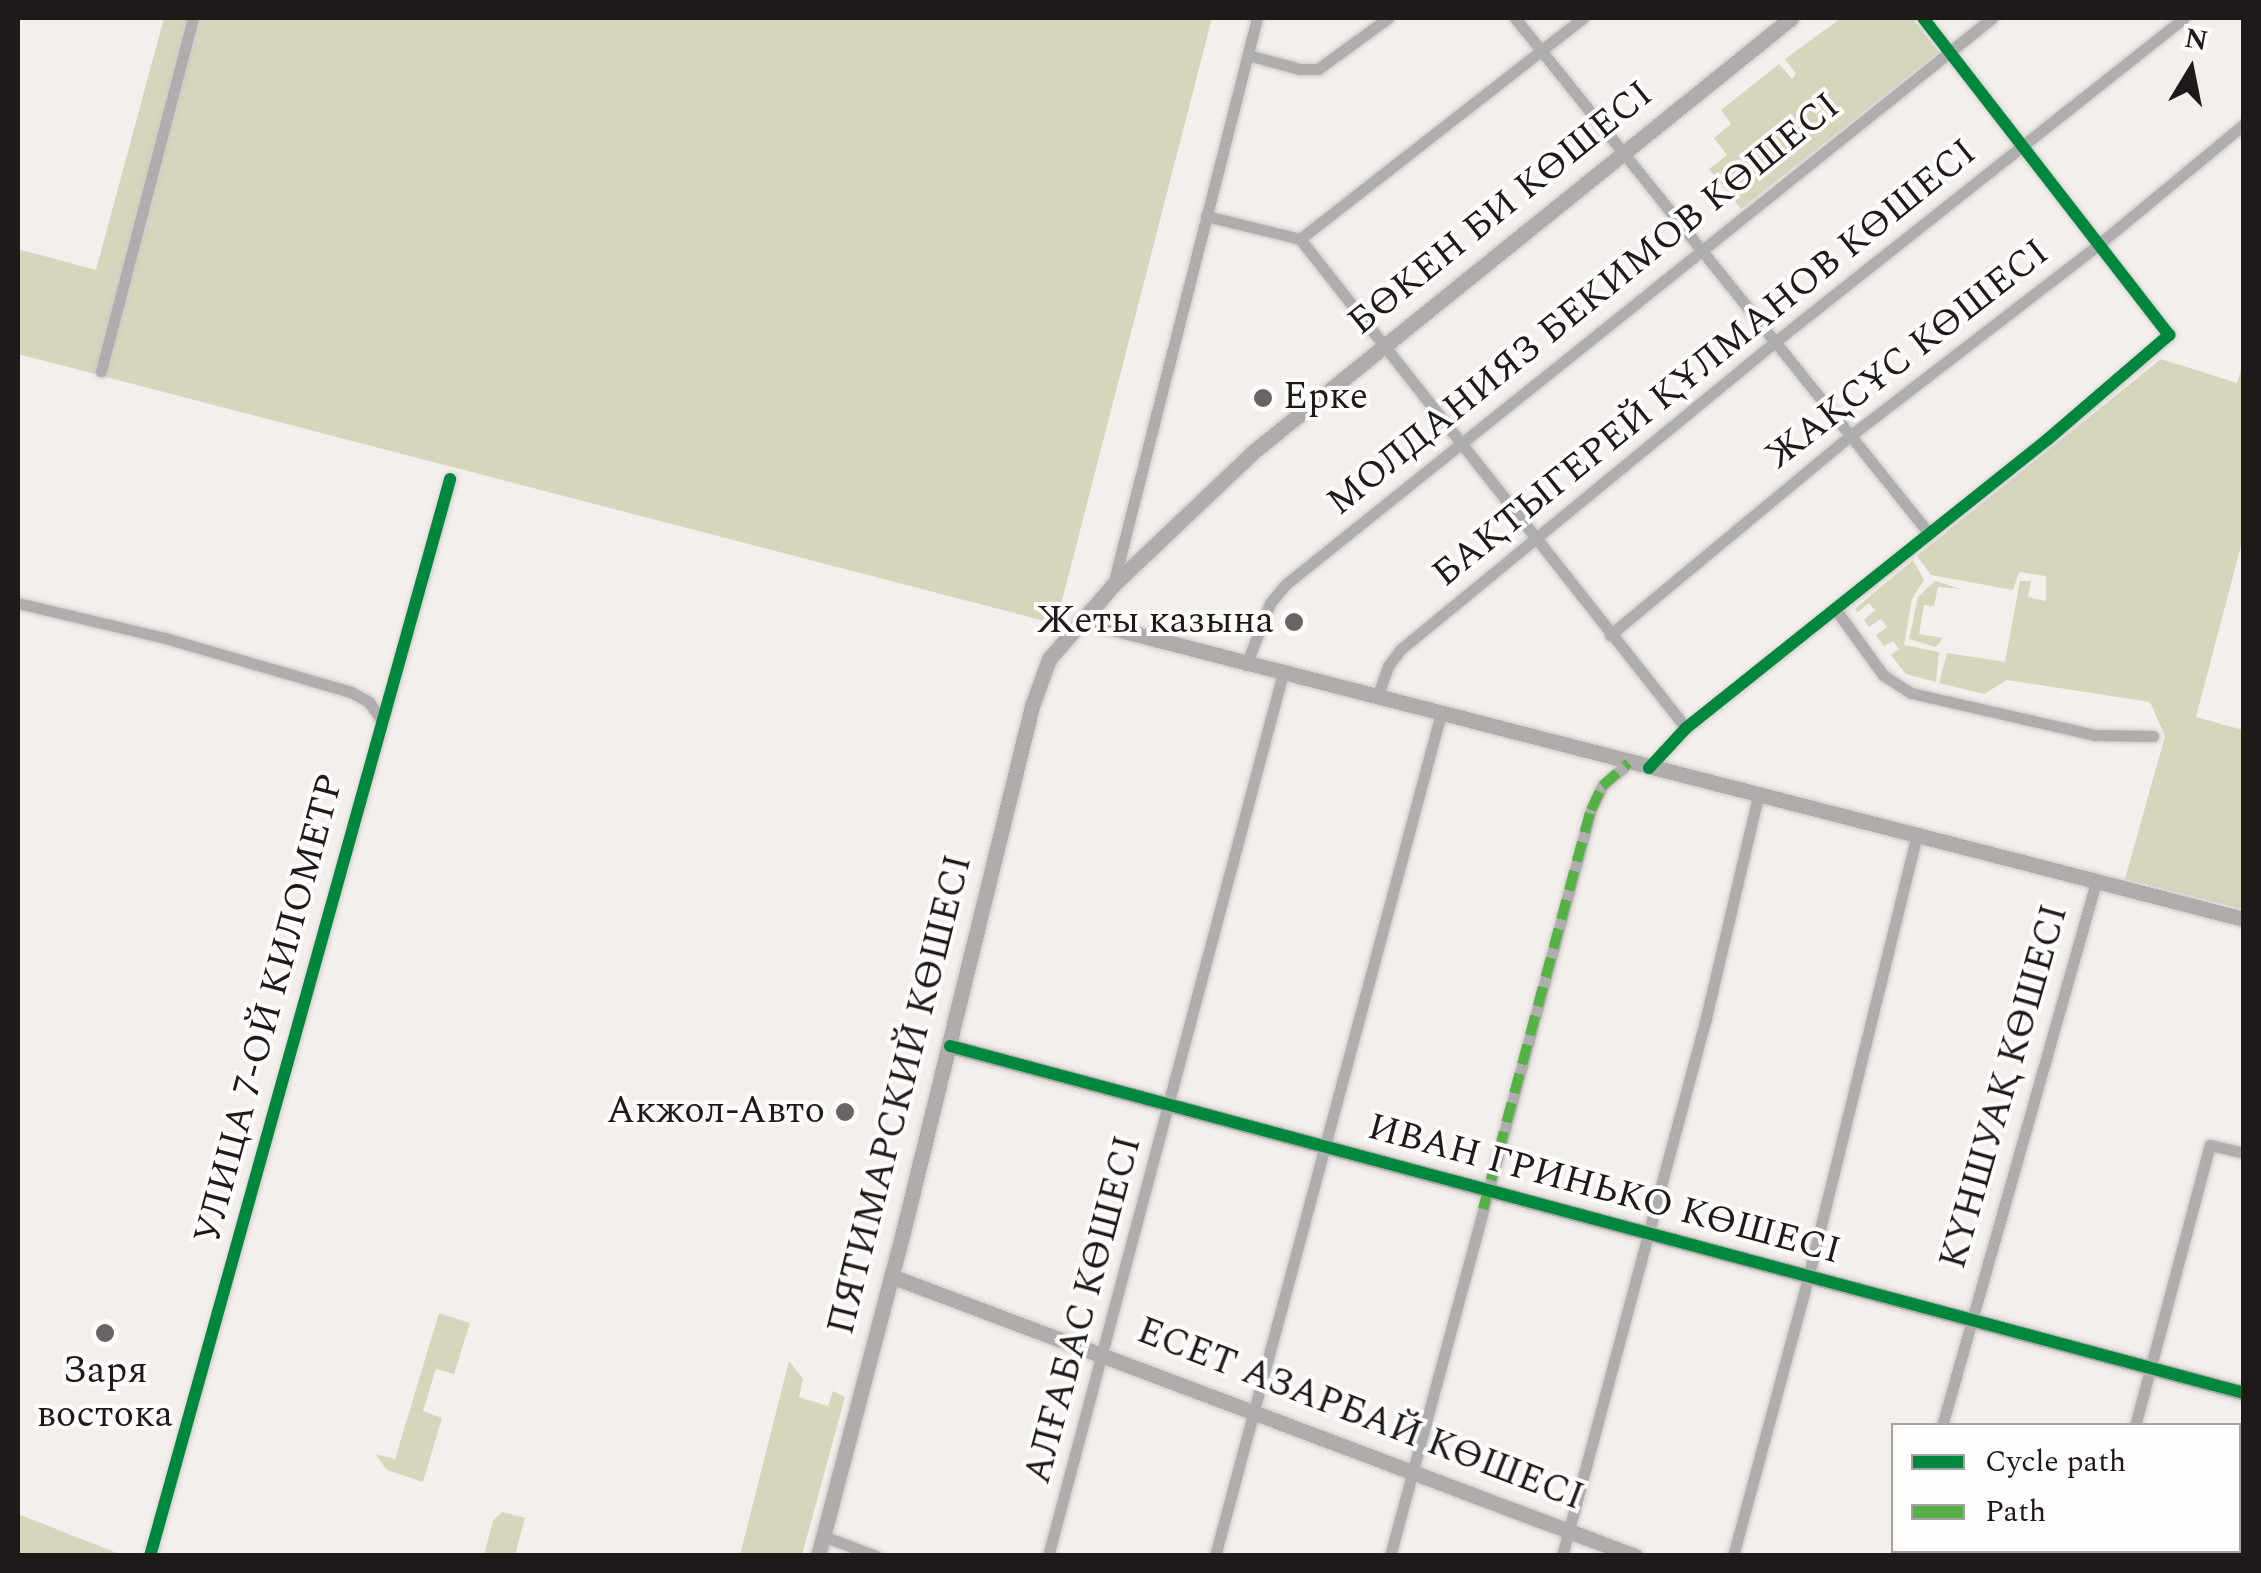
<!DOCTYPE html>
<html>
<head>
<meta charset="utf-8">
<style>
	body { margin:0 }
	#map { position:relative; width:2261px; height:1573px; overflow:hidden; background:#f4eeec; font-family:Spectral,serif }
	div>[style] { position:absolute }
	.green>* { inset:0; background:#d8d5bd }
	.roads { filter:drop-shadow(0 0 2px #cdc9c7) drop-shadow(0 0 2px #cdc9c7) }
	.street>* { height:11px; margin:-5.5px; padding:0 5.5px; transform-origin:5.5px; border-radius:5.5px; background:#afadad }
	.secondary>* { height:15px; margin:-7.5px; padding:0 7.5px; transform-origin:7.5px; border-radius:7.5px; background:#afacab }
	.quiet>* { height:10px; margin-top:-5px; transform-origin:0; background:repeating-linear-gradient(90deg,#55b145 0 20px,transparent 0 30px) }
	.cycleway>* { height:12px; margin:-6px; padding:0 6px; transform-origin:6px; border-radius:6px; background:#00873e }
	.dots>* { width:28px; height:28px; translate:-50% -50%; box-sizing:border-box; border:5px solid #fffdfc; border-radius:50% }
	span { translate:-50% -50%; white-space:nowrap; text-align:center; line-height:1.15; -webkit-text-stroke:8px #fffdfc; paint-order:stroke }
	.street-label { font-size:38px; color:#1e1a19 }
	.poi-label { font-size:38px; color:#1e1a19 }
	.left { translate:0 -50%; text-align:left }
	.right { translate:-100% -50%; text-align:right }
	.frame { position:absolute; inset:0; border:20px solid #1e1a19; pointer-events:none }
	.legend { position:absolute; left:1891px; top:1423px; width:350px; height:130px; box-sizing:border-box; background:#fffdfc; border:2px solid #a5a2a1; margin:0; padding:12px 18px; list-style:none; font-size:30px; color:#1e1a19 }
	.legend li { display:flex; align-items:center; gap:20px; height:50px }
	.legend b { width:50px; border:2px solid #a5a2a1 }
	.north { position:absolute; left:2141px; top:20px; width:100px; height:100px; -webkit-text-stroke:8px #fffdfc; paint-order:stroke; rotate:10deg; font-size:28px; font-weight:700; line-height:40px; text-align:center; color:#1e1a19 }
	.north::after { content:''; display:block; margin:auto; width:35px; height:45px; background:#1e1a19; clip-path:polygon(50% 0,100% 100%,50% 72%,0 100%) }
</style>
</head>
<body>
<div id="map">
	<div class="green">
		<div style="clip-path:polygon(164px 18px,1212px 18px,1056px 624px,18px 354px,18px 249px,96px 270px)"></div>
		<div style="clip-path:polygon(1841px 18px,1912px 18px,1939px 52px,1741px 209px,1709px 169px,1727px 155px,1714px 138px,1731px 124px,1721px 110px,1779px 64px,1792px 79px,1796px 74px,1785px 59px)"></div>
		<div style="clip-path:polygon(2161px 359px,2237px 383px,2243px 363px,2243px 538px,2196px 717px,2243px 730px,2243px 909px,2125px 879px,2165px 736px,2150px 702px,2007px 680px,1984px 694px,1939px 683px,1947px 653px,2005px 662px,2020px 581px,2031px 581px,2028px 597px,2046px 601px,2046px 576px,2019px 572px,2013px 590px,1931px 575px,1917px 556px)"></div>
		<div style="clip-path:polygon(1913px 560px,1924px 580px,1912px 599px,1904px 645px,1939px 652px,1936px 682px,1906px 674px,1891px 655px,1899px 649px,1893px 641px,1884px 646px,1876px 635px,1887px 627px,1881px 619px,1869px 627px,1864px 620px,1875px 610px,1869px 603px,1858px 612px,1855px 609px)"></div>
		<div style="clip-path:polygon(1935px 581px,1961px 589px,1938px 587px,1934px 606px,1924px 605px,1919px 634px,1943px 638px,1936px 647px,1909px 639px,1918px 597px)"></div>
		<div style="clip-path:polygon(439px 1313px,470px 1323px,454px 1374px,436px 1369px,423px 1411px,442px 1418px,423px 1482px,387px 1470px,375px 1454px,395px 1459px)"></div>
		<div style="clip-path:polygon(789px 1361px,803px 1379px,799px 1397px,828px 1406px,833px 1391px,845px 1397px,802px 1555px,740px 1555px)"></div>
		<div style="clip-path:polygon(502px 1512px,525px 1518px,515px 1555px,484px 1555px,493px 1521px)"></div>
		<div style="clip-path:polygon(18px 1514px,122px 1555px,23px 1555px,18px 1553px)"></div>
	</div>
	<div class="roads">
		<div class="street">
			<div style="left:1515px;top:18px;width:658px;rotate:51.23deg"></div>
			<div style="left:1248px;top:55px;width:54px;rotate:15.1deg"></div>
			<div style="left:1300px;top:69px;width:18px"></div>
			<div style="left:1318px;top:69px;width:87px;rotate:-36.1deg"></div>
			<div style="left:1206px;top:216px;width:97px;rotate:13.7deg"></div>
			<div style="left:1300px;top:239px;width:623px;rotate:51.71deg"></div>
			<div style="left:1300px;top:239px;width:359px;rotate:-38deg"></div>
			<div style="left:101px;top:371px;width:365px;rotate:-75.4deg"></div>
			<div style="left:1113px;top:585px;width:585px;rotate:-75.75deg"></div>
			<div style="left:18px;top:603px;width:151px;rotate:13.4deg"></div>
			<div style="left:165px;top:638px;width:194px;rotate:16.2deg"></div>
			<div style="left:351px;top:692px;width:21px;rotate:29deg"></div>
			<div style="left:369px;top:702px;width:19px;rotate:55deg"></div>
			<div style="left:1836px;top:610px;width:80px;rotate:54.1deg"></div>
			<div style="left:1883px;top:675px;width:33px;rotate:33deg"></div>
			<div style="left:1911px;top:693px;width:189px;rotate:12.9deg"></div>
			<div style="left:2095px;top:735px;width:58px;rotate:1deg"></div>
			<div style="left:1610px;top:635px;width:312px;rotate:-39.7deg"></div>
			<div style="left:1850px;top:436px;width:314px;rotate:-37.6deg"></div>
			<div style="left:2099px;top:244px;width:188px;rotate:-39.6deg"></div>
			<div style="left:1246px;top:665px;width:66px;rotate:-68.8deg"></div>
			<div style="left:1270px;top:603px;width:25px;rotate:-50deg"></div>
			<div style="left:1286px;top:584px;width:905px;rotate:-38.72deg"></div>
			<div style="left:1377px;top:697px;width:33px;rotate:-70deg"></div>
			<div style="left:1388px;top:666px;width:21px;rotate:-53deg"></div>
			<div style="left:1401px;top:649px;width:485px;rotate:-39.4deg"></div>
			<div style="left:1776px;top:341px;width:520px;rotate:-38.37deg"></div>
			<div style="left:1649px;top:768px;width:54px;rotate:-47.2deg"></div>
			<div style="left:1686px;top:728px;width:463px;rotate:-38.6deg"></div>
			<div style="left:2048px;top:439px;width:160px;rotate:-40.7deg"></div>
			<div style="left:2169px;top:335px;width:401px;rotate:-127.8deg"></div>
			<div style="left:1942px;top:1426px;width:565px;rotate:-74.19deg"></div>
			<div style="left:2135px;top:1426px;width:291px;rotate:-75.1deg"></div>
			<div style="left:2210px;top:1145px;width:35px;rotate:13deg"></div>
			<div style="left:823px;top:1536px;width:57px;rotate:20.7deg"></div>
			<div style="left:150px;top:1556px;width:1118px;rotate:-74.43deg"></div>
			<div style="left:1048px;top:1556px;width:914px;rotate:-75.1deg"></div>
			<div style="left:1215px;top:1556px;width:873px;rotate:-74.99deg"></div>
			<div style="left:1390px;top:1556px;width:773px;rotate:-74.92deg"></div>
			<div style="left:1591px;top:810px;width:26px;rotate:-65deg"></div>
			<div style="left:1602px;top:786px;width:35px;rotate:-41deg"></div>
			<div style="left:1562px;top:1556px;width:557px;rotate:-75.02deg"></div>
			<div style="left:1706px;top:1018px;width:227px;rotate:-76.8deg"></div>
			<div style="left:1733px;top:1556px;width:292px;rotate:-74.9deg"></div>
			<div style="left:1809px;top:1274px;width:449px;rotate:-76.2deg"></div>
			<div style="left:1909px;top:1556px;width:6px;rotate:-72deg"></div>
			<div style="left:2100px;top:1556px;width:6px;rotate:-81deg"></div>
		</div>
		<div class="secondary">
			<div style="left:1081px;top:620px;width:1201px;rotate:14.42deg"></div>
			<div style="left:950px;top:1046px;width:1340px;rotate:15.01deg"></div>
			<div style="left:891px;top:1276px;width:795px;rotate:20.62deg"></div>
			<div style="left:818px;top:1556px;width:331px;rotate:-75.3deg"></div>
			<div style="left:902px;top:1236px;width:546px;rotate:-76.22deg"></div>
			<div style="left:1032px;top:706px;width:50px;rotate:-70.1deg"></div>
			<div style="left:1049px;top:659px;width:98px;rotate:-49.1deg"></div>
			<div style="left:1113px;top:585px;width:193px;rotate:-43.5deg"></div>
			<div style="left:1253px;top:452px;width:691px;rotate:-38.89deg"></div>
		</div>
	</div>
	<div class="quiet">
		<div style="left:1483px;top:1209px;width:413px;rotate:-74.9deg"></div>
		<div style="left:1591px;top:810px;width:26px;rotate:-65deg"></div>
		<div style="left:1602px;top:786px;width:35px;rotate:-41deg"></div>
	</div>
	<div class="cycleway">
		<div style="left:1649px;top:768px;width:54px;rotate:-47.2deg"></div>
		<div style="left:1686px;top:728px;width:463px;rotate:-38.6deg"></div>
		<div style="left:2048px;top:439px;width:160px;rotate:-40.7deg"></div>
		<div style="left:2169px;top:335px;width:401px;rotate:-127.8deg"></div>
		<div style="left:950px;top:1046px;width:1340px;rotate:15.01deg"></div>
		<div style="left:150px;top:1556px;width:1118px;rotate:-74.43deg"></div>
	</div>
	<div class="dots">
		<div style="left:1263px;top:398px;background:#696463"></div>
		<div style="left:1294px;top:622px;background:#696463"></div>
		<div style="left:845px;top:1112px;background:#696463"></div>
		<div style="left:105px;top:1333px;background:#696463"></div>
	</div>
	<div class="street-label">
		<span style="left:1501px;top:209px;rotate:-39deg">БӨКЕН БИ КӨШЕСІ</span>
		<span style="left:1584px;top:305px;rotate:-39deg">МОЛДАНИЯЗ БЕКИМОВ КӨШЕСІ</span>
		<span style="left:1908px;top:355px;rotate:-38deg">ЖАҚСҰС КӨШЕСІ</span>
		<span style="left:1705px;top:364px;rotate:-39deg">БАҚТЫГЕРЕЙ ҚҰЛМАНОВ КӨШЕСІ</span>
		<span style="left:270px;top:1009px;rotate:-75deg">УЛИЦА 7-ОЙ КИЛОМЕТР</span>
		<span style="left:2005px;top:1087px;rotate:-74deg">КҮНШУАҚ КӨШЕСІ</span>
		<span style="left:901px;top:1095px;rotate:-76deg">ПЯТИМАРСКИЙ КӨШЕСІ</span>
		<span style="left:1604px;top:1190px;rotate:15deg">ИВАН ГРИНЬКО КӨШЕСІ</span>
		<span style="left:1084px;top:1310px;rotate:-75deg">АЛҒАБАС КӨШЕСІ</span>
		<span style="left:1360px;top:1415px;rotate:21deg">ЕСЕТ АЗАРБАЙ КӨШЕСІ</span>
	</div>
	<div class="poi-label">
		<span class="left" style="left:1283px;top:398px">Ерке</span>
		<span class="right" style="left:1274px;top:622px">Жеты казына</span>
		<span class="right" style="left:825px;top:1112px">Акжол-Авто</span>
		<span style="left:105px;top:1394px">Заря<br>востока</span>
	</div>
	<div class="frame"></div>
	<ul class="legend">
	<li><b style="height:12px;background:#00873e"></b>Cycle path</li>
	<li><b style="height:12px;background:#55b145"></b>Path</li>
	</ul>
	<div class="north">N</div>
</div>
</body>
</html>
